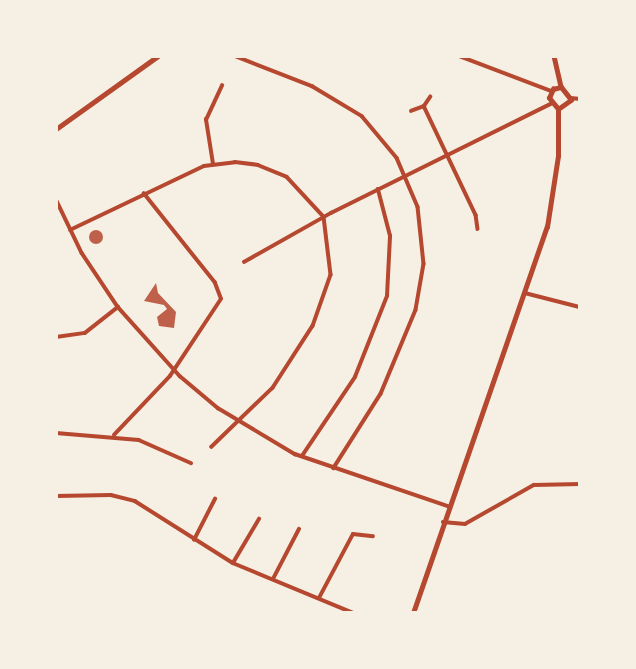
<!DOCTYPE html>
<html>
<head>
<meta charset="utf-8">
<style>
	body { margin:0 }
	#map { position:relative; width:636px; height:669px; overflow:hidden; background:#f6efe4; font-family:"Open Sans",sans-serif }
	div>[style] { position:absolute }
	.building>* { inset:0; background:#bf614a }
	.round { border-radius:50% }
	.minor>* { height:3.5px; margin:-1.75px; padding:0 1.75px; transform-origin:1.75px; border-radius:1.75px; background:#b5482f }
	.tertiary>* { height:4.5px; margin:-2.25px; padding:0 2.25px; transform-origin:2.25px; border-radius:2.25px; background:#b5482f }
	.secondary>* { height:4.5px; margin:-2.25px; padding:0 2.25px; transform-origin:2.25px; border-radius:2.25px; background:#b5482f }
	span { translate:-50% -50%; white-space:nowrap; text-align:center; line-height:1.15; -webkit-text-stroke:7px #f6efe4; paint-order:stroke }
	.frame { position:absolute; inset:0; border:58px solid #f6efe4; pointer-events:none }
</style>
</head>
<body>
<div id="map">
	<div class="building">
		<div class="round" style="left:89px;top:230px;width:14px;height:14px"></div>
		<div style="clip-path:polygon(156px 283px,158px 293px,176px 312px,174px 328px,159px 326px,157px 317px,167px 309px,164px 305px,144px 301px)"></div>
	</div>
	<div class="minor">
		<div style="left:235px;top:56px;width:83px;rotate:21.3deg"></div>
		<div style="left:312px;top:86px;width:58px;rotate:31deg"></div>
		<div style="left:362px;top:116px;width:55px;rotate:50.2deg"></div>
		<div style="left:397px;top:158px;width:53px;rotate:66.8deg"></div>
		<div style="left:418px;top:207px;width:57px;rotate:84deg"></div>
		<div style="left:424px;top:264px;width:47px;rotate:99.9deg"></div>
		<div style="left:416px;top:310px;width:91px;rotate:112.6deg"></div>
		<div style="left:381px;top:394px;width:88px;rotate:122.4deg"></div>
		<div style="left:459px;top:56px;width:98px;rotate:20.8deg"></div>
		<div style="left:571px;top:98px;width:9px;rotate:6deg"></div>
		<div style="left:424px;top:106px;width:121px;rotate:64.5deg"></div>
		<div style="left:476px;top:215px;width:14px;rotate:82deg"></div>
		<div style="left:411px;top:111px;width:14px;rotate:-21deg"></div>
		<div style="left:424px;top:106px;width:11px;rotate:-56deg"></div>
		<div style="left:213px;top:164px;width:45px;rotate:-99deg"></div>
		<div style="left:206px;top:120px;width:38px;rotate:-65deg"></div>
		<div style="left:56px;top:199px;width:60px;rotate:64.3deg"></div>
		<div style="left:82px;top:253px;width:65px;rotate:56.3deg"></div>
		<div style="left:118px;top:307px;width:93px;rotate:48.1deg"></div>
		<div style="left:180px;top:376px;width:50px;rotate:40.1deg"></div>
		<div style="left:218px;top:408px;width:90px;rotate:30.9deg"></div>
		<div style="left:295px;top:454px;width:162px;rotate:18.8deg"></div>
		<div style="left:70px;top:230px;width:148px;rotate:-25.5deg"></div>
		<div style="left:204px;top:166px;width:31px;rotate:-7deg"></div>
		<div style="left:235px;top:162px;width:23px;rotate:7deg"></div>
		<div style="left:258px;top:165px;width:31px;rotate:22deg"></div>
		<div style="left:287px;top:177px;width:54px;rotate:47.2deg"></div>
		<div style="left:324px;top:217px;width:58px;rotate:83.1deg"></div>
		<div style="left:331px;top:275px;width:54px;rotate:109.4deg"></div>
		<div style="left:313px;top:326px;width:74px;rotate:122.8deg"></div>
		<div style="left:273px;top:388px;width:85px;rotate:136deg"></div>
		<div style="left:244px;top:262px;width:100px;rotate:-29.4deg"></div>
		<div style="left:331px;top:213px;width:246px;rotate:-26.4deg"></div>
		<div style="left:525px;top:293px;width:57px;rotate:14.3deg"></div>
		<div style="left:56px;top:337px;width:29px;rotate:-8deg"></div>
		<div style="left:85px;top:333px;width:42px;rotate:-38.2deg"></div>
		<div style="left:56px;top:433px;width:83px;rotate:4.8deg"></div>
		<div style="left:139px;top:440px;width:57px;rotate:23.9deg"></div>
		<div style="left:114px;top:435px;width:81px;rotate:-46.5deg"></div>
		<div style="left:170px;top:376px;width:92px;rotate:-56.5deg"></div>
		<div style="left:221px;top:299px;width:17px;rotate:-111deg"></div>
		<div style="left:215px;top:283px;width:114px;rotate:-128.6deg"></div>
		<div style="left:302px;top:456px;width:95px;rotate:-56.1deg"></div>
		<div style="left:355px;top:377px;width:87px;rotate:-68.4deg"></div>
		<div style="left:387px;top:296px;width:60px;rotate:-87.1deg"></div>
		<div style="left:390px;top:236px;width:48px;rotate:-104.6deg"></div>
		<div style="left:56px;top:496px;width:55px;rotate:-1deg"></div>
		<div style="left:111px;top:495px;width:25px;rotate:14deg"></div>
		<div style="left:135px;top:501px;width:116px;rotate:32.3deg"></div>
		<div style="left:233px;top:563px;width:131px;rotate:22.5deg"></div>
		<div style="left:443px;top:522px;width:22px;rotate:5deg"></div>
		<div style="left:465px;top:524px;width:79px;rotate:-29.5deg"></div>
		<div style="left:534px;top:485px;width:46px;rotate:-1.2deg"></div>
		<div style="left:194px;top:540px;width:46px;rotate:-62.9deg"></div>
		<div style="left:233px;top:563px;width:51px;rotate:-59.4deg"></div>
		<div style="left:273px;top:579px;width:56px;rotate:-62.5deg"></div>
		<div style="left:319px;top:598px;width:72px;rotate:-62deg"></div>
		<div style="left:353px;top:534px;width:20px;rotate:6deg"></div>
	</div>
	<div class="tertiary">
		<div style="left:56px;top:129px;width:125px;rotate:-35.6deg"></div>
	</div>
	<div class="secondary">
		<div style="left:554px;top:56px;width:32px;rotate:77deg"></div>
		<div style="left:558px;top:109px;width:16px;rotate:-35deg"></div>
		<div style="left:571px;top:100px;width:16px;rotate:-128deg"></div>
		<div style="left:558px;top:109px;width:14px;rotate:-129deg"></div>
		<div style="left:549px;top:98px;width:10px;rotate:-66deg"></div>
		<div style="left:553px;top:89px;width:8px;rotate:-14deg"></div>
		<div style="left:413px;top:613px;width:409px;rotate:-70.9deg"></div>
		<div style="left:547px;top:227px;width:72px;rotate:-81.2deg"></div>
		<div style="left:558px;top:156px;width:47px;rotate:-90deg"></div>
	</div>
	<div class="frame"></div>
</div>
</body>
</html>
